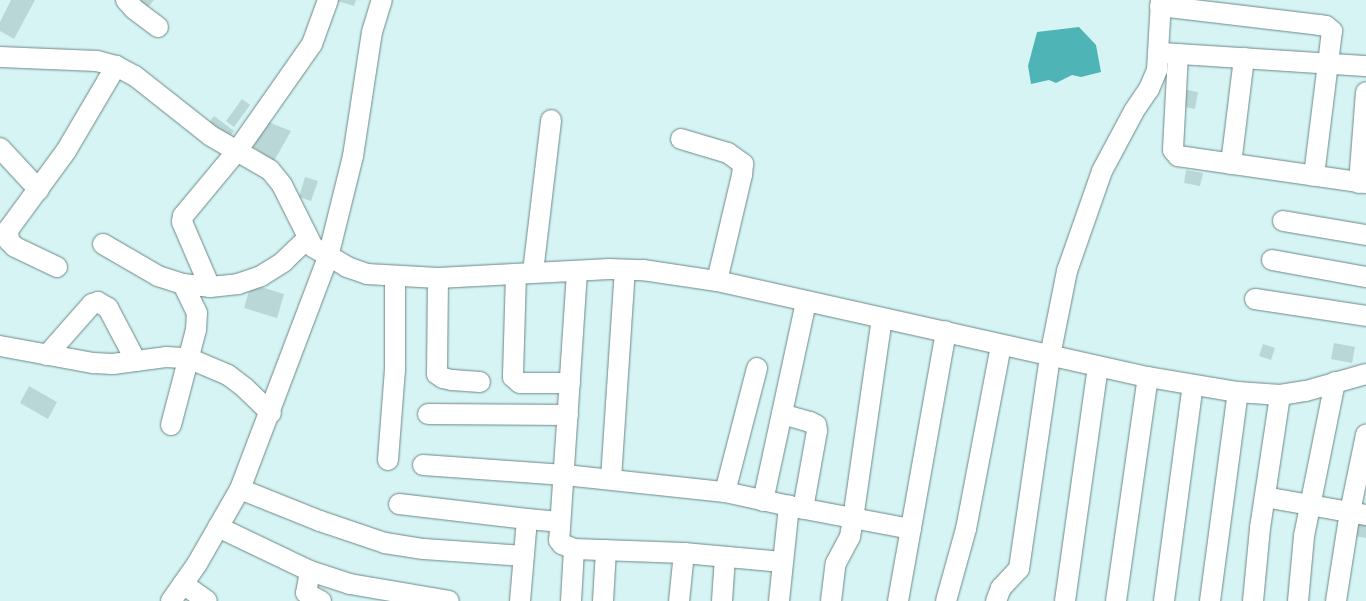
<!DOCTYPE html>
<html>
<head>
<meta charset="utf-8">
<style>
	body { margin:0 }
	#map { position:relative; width:1366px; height:601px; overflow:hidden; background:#d6f4f4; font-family:Roboto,sans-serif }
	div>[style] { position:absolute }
	.water>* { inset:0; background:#4eb4b5 }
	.building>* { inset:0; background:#bad7d7 }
	.roads { filter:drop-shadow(0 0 1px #6c8887) drop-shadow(0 0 1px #6c8887) }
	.minor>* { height:20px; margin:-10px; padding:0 10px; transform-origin:10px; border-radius:10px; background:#fff }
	span { translate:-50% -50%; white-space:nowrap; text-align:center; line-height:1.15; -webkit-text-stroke:3.5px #d6f4f4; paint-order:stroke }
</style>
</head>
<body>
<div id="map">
	<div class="water">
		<div style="clip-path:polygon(1079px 27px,1096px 45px,1101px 72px,1081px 77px,1072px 75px,1056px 83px,1049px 80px,1031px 84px,1028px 66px,1037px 32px)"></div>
	</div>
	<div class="building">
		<div style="clip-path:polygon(11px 0,35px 0,14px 39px,0 31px,0 22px)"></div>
		<div style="clip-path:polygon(135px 0,154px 0,144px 12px)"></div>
		<div style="clip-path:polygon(334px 0,356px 0,354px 6px)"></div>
		<div style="clip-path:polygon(1183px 89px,1198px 92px,1195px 109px,1180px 106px)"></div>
		<div style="clip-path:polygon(242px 99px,250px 105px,234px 127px,226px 121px)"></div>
		<div style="clip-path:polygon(214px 116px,234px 131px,225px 143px,205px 128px)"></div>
		<div style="clip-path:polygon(266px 121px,291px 131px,274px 161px,249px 144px)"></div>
		<div style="clip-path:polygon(1186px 170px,1203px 173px,1200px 186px,1184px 183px)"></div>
		<div style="clip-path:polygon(305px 177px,318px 181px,311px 201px,299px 197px)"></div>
		<div style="clip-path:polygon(251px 284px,284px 294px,277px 318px,244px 308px)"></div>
		<div style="clip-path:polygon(1334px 343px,1355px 347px,1352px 363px,1331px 359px)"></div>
		<div style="clip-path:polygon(1263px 344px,1275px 348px,1271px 360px,1259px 356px)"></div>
		<div style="clip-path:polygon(29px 386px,57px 402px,48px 419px,20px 403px)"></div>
		<div style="clip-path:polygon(1357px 519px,1366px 520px,1366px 538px,1354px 536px)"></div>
	</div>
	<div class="roads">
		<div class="minor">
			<div style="left:126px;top:0;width:12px;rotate:48deg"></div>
			<div style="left:134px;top:9px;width:30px;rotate:37deg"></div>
			<div style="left:1160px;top:6px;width:160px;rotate:6.8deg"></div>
			<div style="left:1319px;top:25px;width:7px;rotate:8deg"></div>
			<div style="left:1326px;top:26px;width:8px;rotate:40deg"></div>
			<div style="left:1332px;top:31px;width:146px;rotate:97.1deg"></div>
			<div style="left:1164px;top:53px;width:202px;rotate:3.7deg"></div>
			<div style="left:1178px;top:54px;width:96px;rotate:93deg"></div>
			<div style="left:1173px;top:150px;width:8px;rotate:50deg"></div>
			<div style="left:1178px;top:156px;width:190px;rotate:8.2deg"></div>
			<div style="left:0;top:57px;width:97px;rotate:2.4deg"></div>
			<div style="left:97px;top:61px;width:20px;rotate:15deg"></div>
			<div style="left:116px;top:66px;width:21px;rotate:28deg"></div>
			<div style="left:135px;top:76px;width:97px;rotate:38.3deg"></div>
			<div style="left:211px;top:136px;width:68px;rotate:30deg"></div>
			<div style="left:270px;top:170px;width:19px;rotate:51deg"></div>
			<div style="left:282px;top:185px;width:69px;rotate:63.4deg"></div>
			<div style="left:313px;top:247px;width:39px;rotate:30deg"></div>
			<div style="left:347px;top:267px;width:21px;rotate:19deg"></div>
			<div style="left:367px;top:274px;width:71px;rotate:3.2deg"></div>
			<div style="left:438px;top:278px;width:172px;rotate:-3deg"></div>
			<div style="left:610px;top:269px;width:33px;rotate:2deg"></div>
			<div style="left:643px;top:270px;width:75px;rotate:8.5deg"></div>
			<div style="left:717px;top:281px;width:442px;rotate:12.6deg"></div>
			<div style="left:1148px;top:377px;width:91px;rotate:9.5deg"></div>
			<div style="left:1238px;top:392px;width:42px;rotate:4.1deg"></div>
			<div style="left:1280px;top:395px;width:26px;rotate:-9deg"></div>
			<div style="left:1306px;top:391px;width:62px;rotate:-15.8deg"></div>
			<div style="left:681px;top:139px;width:49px;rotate:16.6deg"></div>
			<div style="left:728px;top:153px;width:19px;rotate:36deg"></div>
			<div style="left:743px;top:164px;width:11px;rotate:95deg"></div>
			<div style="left:742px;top:175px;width:109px;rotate:103.3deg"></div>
			<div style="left:0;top:148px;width:57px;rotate:47.1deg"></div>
			<div style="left:1231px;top:164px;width:107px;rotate:-83deg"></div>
			<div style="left:1359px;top:183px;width:91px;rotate:-85.6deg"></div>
			<div style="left:1283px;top:221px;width:84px;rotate:9.6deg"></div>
			<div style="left:103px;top:244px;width:64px;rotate:30.2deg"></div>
			<div style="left:158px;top:276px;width:26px;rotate:18deg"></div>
			<div style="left:183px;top:284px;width:27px;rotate:6deg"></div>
			<div style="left:210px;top:287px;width:28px;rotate:-6deg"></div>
			<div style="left:238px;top:284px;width:24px;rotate:-19deg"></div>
			<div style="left:261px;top:276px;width:26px;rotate:-32deg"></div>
			<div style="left:283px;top:262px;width:35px;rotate:-44deg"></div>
			<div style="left:1272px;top:260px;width:96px;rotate:10.3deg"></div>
			<div style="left:57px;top:267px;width:47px;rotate:-154.5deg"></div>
			<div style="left:15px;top:247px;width:8px;rotate:-135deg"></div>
			<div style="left:9px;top:241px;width:11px;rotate:-95deg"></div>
			<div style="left:8px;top:230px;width:98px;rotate:-53.7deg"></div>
			<div style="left:66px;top:151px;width:99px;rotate:-59.5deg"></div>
			<div style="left:533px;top:272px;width:153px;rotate:-83.2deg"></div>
			<div style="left:577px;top:272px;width:269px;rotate:93.8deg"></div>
			<div style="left:559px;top:540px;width:5px;rotate:53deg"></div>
			<div style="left:562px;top:544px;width:13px;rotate:23deg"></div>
			<div style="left:574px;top:549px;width:110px;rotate:2.1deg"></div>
			<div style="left:684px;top:553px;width:48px;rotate:95.9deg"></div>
			<div style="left:516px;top:274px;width:103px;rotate:91.7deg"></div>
			<div style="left:513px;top:377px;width:9px;rotate:41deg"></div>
			<div style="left:520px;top:383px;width:50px"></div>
			<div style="left:438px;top:278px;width:96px;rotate:90.6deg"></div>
			<div style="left:437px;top:374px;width:7px;rotate:34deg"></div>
			<div style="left:443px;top:378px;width:9px;rotate:13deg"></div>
			<div style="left:452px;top:380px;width:28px;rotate:4deg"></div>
			<div style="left:210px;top:287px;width:71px;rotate:-113.3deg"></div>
			<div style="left:182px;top:222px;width:6px;rotate:-81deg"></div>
			<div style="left:183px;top:216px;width:85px;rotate:-50.3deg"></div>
			<div style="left:237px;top:151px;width:131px;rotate:-55deg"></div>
			<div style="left:312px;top:44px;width:47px;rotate:-70deg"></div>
			<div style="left:1255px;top:299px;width:112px;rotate:8.7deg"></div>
			<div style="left:0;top:346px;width:95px;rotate:10.4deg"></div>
			<div style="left:93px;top:363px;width:20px;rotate:3deg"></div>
			<div style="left:113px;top:364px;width:53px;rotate:-7.5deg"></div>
			<div style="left:166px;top:357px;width:22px;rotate:3deg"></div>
			<div style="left:188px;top:358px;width:43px;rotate:23deg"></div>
			<div style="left:228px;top:375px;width:21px;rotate:37deg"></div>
			<div style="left:245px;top:388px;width:36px;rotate:44deg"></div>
			<div style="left:47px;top:355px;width:68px;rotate:-48.6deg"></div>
			<div style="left:92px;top:304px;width:6px;rotate:-18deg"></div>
			<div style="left:98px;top:302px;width:12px;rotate:31deg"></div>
			<div style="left:108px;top:308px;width:60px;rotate:62.2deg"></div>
			<div style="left:428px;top:414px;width:140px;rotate:0.4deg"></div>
			<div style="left:782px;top:414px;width:29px;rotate:16deg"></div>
			<div style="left:810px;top:422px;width:7px;rotate:27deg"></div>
			<div style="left:816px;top:425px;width:6px;rotate:81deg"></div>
			<div style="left:817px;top:431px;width:79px;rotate:100.2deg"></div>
			<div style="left:171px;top:425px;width:98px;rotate:-75.3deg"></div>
			<div style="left:196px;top:330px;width:17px;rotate:-87deg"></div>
			<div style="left:197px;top:313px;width:32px;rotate:-116deg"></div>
			<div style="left:388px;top:460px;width:90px;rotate:-85.6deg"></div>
			<div style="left:395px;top:370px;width:93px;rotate:-90deg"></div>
			<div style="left:423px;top:465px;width:142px;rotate:4deg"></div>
			<div style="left:565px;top:475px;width:161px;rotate:6.1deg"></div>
			<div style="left:725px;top:492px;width:66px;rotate:12.3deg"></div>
			<div style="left:789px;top:506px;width:124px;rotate:10.7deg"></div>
			<div style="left:611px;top:479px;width:209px;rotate:-86.2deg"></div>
			<div style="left:240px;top:489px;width:86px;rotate:21.8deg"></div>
			<div style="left:320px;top:521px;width:69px;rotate:18.7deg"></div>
			<div style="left:385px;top:543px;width:39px;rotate:9deg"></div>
			<div style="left:424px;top:549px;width:100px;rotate:4deg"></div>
			<div style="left:725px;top:492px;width:128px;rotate:-75.5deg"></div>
			<div style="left:1265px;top:497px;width:103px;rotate:10.1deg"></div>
			<div style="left:763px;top:501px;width:204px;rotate:-77.8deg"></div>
			<div style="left:399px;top:504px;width:129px;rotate:6.7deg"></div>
			<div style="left:218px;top:527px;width:102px;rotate:25.6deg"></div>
			<div style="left:310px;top:571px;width:42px;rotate:18deg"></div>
			<div style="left:350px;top:584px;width:100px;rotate:9.7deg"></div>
			<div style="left:684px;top:553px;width:99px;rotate:5.2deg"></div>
			<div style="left:310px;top:571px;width:22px;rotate:100deg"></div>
			<div style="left:306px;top:593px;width:17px;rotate:28deg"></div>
			<div style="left:183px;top:584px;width:29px;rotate:35deg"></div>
			<div style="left:171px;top:601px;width:45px;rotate:-54.9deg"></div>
			<div style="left:197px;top:564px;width:86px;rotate:-60.2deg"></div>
			<div style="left:240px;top:489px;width:248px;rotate:-69.2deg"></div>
			<div style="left:328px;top:257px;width:104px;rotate:-76.1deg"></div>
			<div style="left:353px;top:156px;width:125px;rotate:-81.3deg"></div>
			<div style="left:372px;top:32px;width:34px;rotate:-73deg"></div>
			<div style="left:520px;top:601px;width:82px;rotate:-85.1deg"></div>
			<div style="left:527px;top:519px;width:33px;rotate:5deg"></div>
			<div style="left:571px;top:601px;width:52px;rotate:-86.7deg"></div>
			<div style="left:603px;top:601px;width:51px;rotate:-86.6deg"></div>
			<div style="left:722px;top:601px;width:44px;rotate:-86.1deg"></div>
			<div style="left:779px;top:601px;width:96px;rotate:-84deg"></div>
			<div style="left:831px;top:601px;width:38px;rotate:-83deg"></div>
			<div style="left:836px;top:563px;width:30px;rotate:-62deg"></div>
			<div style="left:850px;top:537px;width:18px;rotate:-81deg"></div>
			<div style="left:853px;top:519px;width:203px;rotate:-81.8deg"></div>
			<div style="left:898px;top:601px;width:274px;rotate:-79.9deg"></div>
			<div style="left:946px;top:601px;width:75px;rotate:-74.5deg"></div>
			<div style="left:966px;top:529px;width:187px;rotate:-79.2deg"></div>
			<div style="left:996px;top:601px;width:14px;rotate:-69deg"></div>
			<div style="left:1001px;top:588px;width:26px;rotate:-47deg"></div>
			<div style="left:1019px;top:569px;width:215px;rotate:-81.7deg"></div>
			<div style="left:1050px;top:356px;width:87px;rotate:-78.7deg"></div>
			<div style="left:1067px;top:271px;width:106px;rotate:-70.7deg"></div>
			<div style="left:1102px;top:171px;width:68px;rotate:-61.9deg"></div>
			<div style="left:1134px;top:111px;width:27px;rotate:-56deg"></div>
			<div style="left:1149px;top:89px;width:21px;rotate:-67deg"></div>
			<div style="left:1157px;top:70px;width:70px;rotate:-86.7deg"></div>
			<div style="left:1065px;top:601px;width:237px;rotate:-82deg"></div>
			<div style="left:1116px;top:601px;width:226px;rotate:-81.9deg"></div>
			<div style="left:1164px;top:601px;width:218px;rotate:-82.4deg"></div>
			<div style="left:1210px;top:601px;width:211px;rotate:-82.4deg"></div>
			<div style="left:1253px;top:601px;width:73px;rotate:-84.5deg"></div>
			<div style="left:1260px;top:528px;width:134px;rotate:-81.4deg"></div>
			<div style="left:1298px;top:601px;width:65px;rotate:-84.7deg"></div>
			<div style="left:1304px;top:536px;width:157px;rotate:-78.6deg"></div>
			<div style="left:1336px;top:601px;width:90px;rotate:-81.1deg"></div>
			<div style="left:1350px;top:512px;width:79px;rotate:-78.3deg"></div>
		</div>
	</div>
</div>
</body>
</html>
